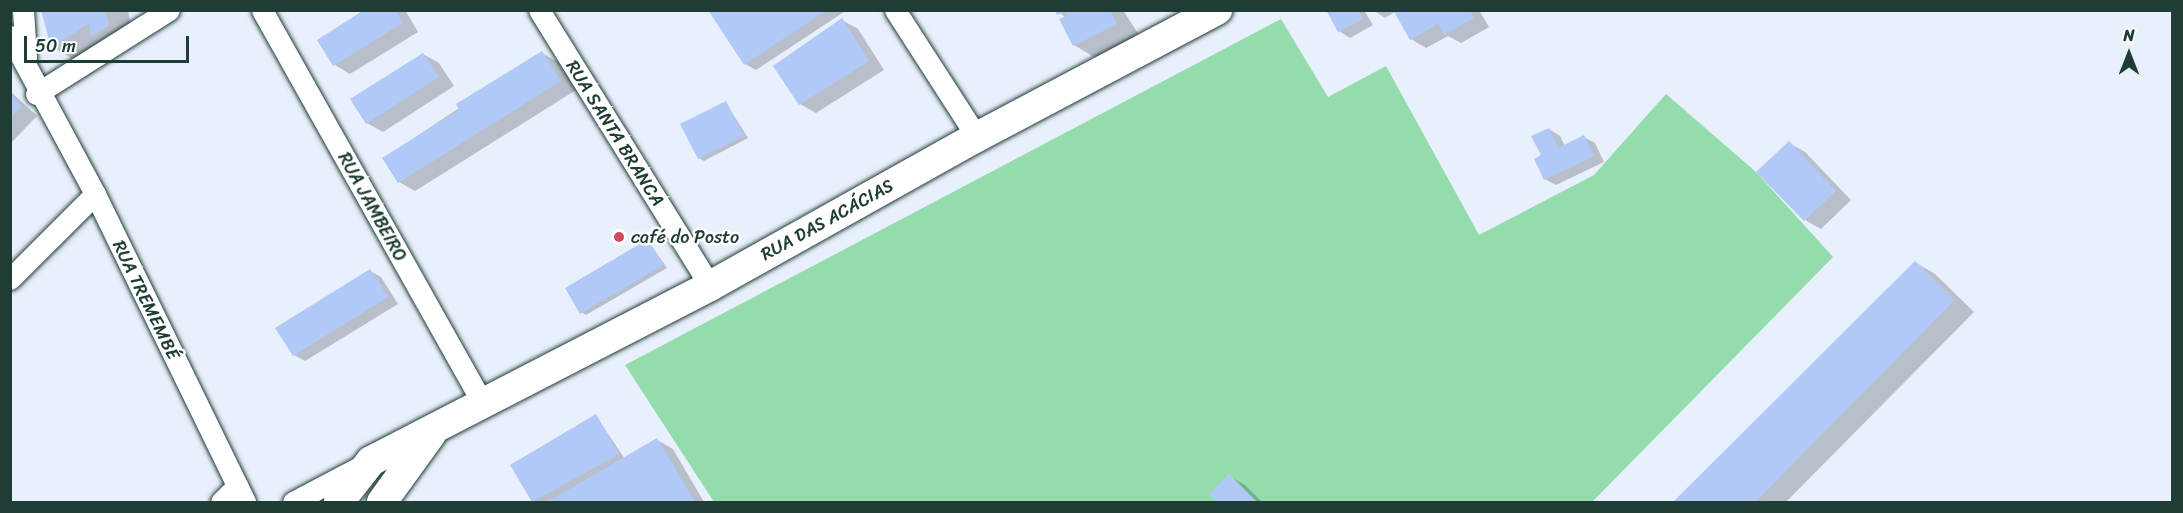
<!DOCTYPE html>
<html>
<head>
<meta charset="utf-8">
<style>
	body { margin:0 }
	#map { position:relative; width:2183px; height:513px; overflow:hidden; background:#e8effd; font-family:Sriracha,sans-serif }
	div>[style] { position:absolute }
	.green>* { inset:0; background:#94dcab }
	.shadow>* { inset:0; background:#0003 }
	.building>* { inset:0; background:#b1c9f7 }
	.roads { filter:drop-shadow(0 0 2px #1f3d34) drop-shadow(0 0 2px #1f3d34) }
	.minor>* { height:21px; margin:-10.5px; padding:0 10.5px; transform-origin:10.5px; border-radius:10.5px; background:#fff }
	.secondary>* { height:30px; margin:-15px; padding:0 15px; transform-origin:15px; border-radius:15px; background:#fff }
	.dots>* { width:16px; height:16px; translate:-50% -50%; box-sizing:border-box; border:3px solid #fff; border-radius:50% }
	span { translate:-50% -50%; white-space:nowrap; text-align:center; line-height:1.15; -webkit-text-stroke:5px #fff; paint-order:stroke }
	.street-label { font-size:18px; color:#1f3d34 }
	.poi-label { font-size:18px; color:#1f3d34 }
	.left { translate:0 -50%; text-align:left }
	.frame { position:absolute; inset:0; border:12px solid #1f3d34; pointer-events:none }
	.north { position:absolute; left:2099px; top:24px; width:60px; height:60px; -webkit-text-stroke:4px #fff; paint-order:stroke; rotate:0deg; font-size:16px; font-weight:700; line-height:24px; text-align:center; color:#1f3d34 }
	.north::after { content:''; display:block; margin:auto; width:21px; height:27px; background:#1f3d34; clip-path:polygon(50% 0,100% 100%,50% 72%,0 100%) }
	.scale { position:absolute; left:24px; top:36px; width:165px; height:27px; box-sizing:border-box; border:3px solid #1f3d34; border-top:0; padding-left:8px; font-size:18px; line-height:21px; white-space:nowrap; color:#1f3d34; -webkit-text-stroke:4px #fff; paint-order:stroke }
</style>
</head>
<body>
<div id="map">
	<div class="green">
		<div style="clip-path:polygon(1281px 19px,1328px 97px,1386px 66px,1479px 235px,1594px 175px,1666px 94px,1756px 172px,1833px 257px,1592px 502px,714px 502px,625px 365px)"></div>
	</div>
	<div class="shadow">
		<div style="clip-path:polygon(42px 10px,128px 10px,133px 39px,77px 61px,52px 47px)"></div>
		<div style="clip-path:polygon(367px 10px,405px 10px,418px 32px,350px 74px,335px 65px)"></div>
		<div style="clip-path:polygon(710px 10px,847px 10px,756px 70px,745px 64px)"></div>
		<div style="clip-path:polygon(1057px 10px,1123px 10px,1141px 38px,1099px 60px,1074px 45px,1066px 18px)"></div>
		<div style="clip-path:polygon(1327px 10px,1364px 10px,1373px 25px,1350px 38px,1339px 31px)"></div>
		<div style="clip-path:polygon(1373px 10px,1479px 10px,1489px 27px,1461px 43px,1448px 36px,1426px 48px,1411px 39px,1395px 12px,1385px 18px)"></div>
		<div style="clip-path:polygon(842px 20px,858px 29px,884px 70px,816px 113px,800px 104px)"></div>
		<div style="clip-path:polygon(542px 53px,558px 62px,576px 90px,415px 191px,399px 182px,384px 158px)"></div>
		<div style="clip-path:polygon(423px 54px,439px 63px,454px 86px,383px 132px,367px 123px)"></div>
		<div style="clip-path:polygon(10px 91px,37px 116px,10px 144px)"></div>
		<div style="clip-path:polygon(726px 103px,748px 138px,704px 161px,699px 158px)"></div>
		<div style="clip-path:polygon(1549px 129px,1560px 136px,1565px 146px,1584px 137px,1595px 143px,1604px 162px,1556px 185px,1545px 179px,1543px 156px)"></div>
		<div style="clip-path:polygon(1789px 143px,1805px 152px,1851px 200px,1821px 229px,1805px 220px,1759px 172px)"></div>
		<div style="clip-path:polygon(648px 241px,667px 268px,586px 315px,581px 312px)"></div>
		<div style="clip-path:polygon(1915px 262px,1935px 274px,1974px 312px,1786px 502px,1675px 502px)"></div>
		<div style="clip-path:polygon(370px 271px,381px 277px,398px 304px,305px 361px,294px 355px)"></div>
		<div style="clip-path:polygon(596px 416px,625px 459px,657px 440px,673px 449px,704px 502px,534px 502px,512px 465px)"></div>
		<div style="clip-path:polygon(1229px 476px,1245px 485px,1262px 502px,1219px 502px,1211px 494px)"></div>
	</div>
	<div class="building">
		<div style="clip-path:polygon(41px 10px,106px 10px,109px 25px,91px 37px,89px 23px,51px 48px)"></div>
		<div style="clip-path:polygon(364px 10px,396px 10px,403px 23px,333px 66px,317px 40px)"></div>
		<div style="clip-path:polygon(708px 10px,827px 10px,744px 65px)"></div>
		<div style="clip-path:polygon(1055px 10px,1110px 10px,1117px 24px,1073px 46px,1059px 19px,1068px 15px,1065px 11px,1057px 15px)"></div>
		<div style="clip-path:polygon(1326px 10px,1358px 10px,1363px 19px,1338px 32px)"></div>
		<div style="clip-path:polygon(1393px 10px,1470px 10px,1474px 18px,1444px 35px,1438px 24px,1410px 40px)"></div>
		<div style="clip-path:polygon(842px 18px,869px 61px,799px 105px,773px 66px)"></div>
		<div style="clip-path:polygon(542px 51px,561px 81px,398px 183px,382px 158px,459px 110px,456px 104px)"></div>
		<div style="clip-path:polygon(423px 53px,439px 77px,366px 124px,350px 99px)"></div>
		<div style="clip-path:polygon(10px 95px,22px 106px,10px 119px)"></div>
		<div style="clip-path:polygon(726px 101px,744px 136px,698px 159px,680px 124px)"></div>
		<div style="clip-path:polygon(1549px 128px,1558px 148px,1584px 135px,1594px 156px,1544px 180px,1534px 159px,1541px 155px,1531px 136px)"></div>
		<div style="clip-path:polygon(1789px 141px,1836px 191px,1804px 221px,1756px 172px)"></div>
		<div style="clip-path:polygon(648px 239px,663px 265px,580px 314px,565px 288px)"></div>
		<div style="clip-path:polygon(1915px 261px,1955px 300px,1755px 502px,1673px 502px)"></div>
		<div style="clip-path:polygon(370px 269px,388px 297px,293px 356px,275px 328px)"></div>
		<div style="clip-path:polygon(596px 414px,619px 454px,532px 502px,510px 465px)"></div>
		<div style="clip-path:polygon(657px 438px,695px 502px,547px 502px)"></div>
		<div style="clip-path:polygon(1229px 474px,1257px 502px,1217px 502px,1209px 494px)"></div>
	</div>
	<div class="roads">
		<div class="minor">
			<div style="left:23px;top:10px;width:48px;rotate:86.4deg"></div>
			<div style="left:262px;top:10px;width:452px;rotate:60.7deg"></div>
			<div style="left:539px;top:10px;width:325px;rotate:58.2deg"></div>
			<div style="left:895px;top:10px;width:151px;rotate:57.2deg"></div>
			<div style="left:10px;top:36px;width:179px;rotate:61.7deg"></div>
			<div style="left:95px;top:194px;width:343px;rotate:64deg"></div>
			<div style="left:36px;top:94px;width:157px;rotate:-32.3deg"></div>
			<div style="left:10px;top:279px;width:120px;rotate:-45deg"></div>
			<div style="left:221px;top:502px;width:23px;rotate:-45deg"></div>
			<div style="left:293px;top:502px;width:81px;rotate:-27.8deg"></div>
		</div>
		<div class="secondary">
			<div style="left:339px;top:502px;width:52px;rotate:-52deg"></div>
			<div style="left:371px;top:461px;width:382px;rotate:-27.3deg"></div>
			<div style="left:710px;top:286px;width:306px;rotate:-29.2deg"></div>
			<div style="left:977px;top:137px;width:272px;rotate:-27.9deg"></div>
			<div style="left:382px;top:502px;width:84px;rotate:-54.2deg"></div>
		</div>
	</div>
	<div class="dots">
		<div style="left:619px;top:237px;background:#d1495b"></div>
	</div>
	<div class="street-label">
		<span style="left:615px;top:133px;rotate:58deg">RUA SANTA BRANCA</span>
		<span style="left:372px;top:207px;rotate:61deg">RUA JAMBEIRO</span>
		<span style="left:827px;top:220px;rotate:-29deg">RUA DAS ACÁCIAS</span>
		<span style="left:146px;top:300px;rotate:64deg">RUA TREMEMBÉ</span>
	</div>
	<div class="poi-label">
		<span class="left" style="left:631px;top:237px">café do Posto</span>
	</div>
	<div class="frame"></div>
	<div class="north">N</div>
	<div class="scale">50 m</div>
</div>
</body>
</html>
